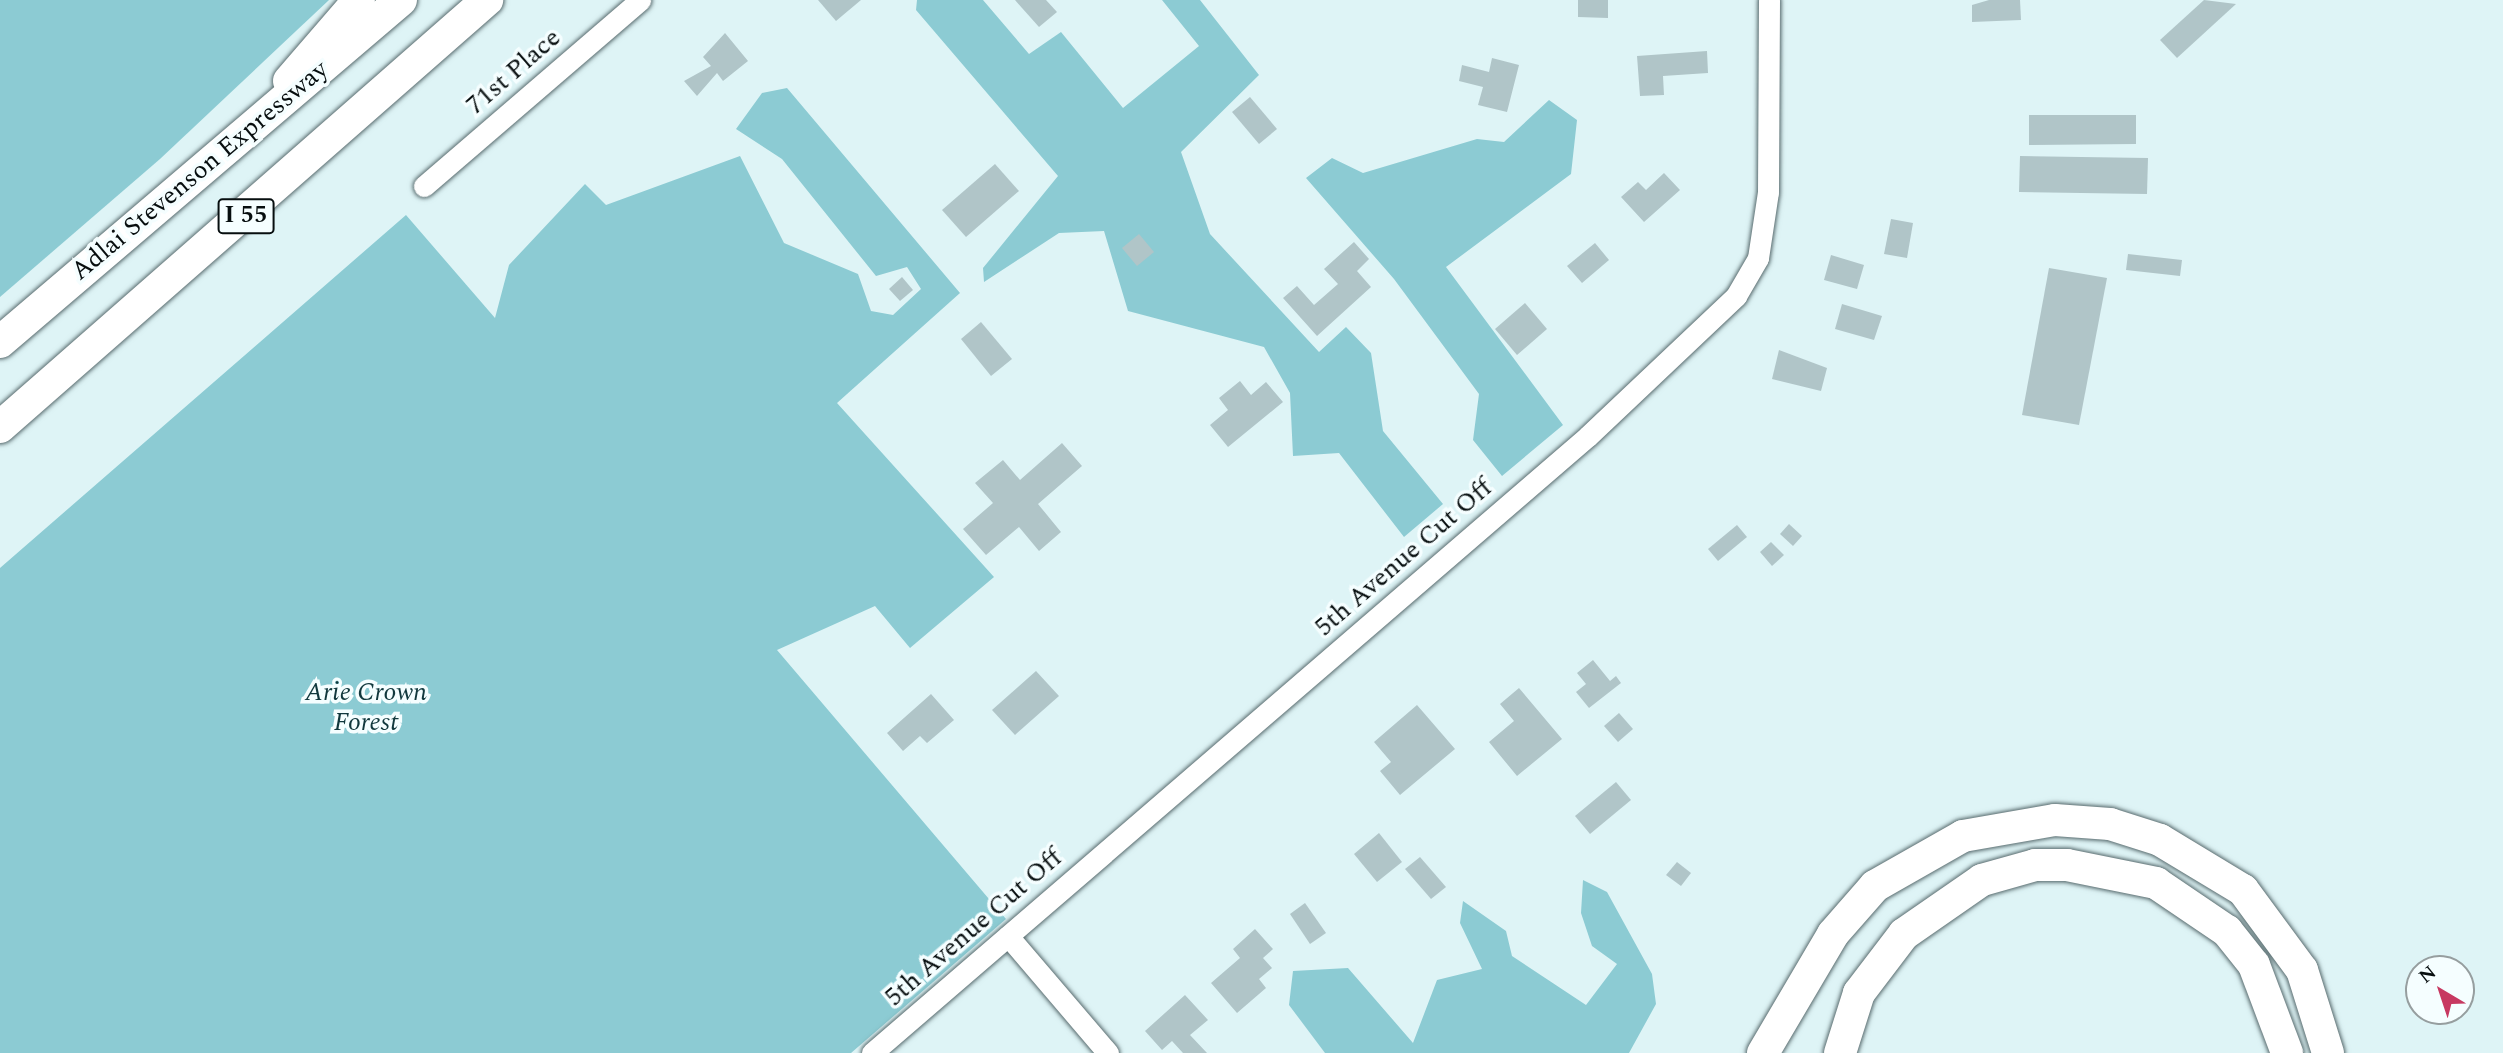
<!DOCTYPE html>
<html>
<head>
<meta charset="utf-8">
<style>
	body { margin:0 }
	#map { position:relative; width:2503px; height:1053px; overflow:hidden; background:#def4f6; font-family:Spectral,serif }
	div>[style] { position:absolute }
	.green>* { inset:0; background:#8ccbd3 }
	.building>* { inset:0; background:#b0c5c8 }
	.roads { filter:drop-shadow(0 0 2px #586b6e) drop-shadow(0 0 2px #586b6e) }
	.minor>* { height:21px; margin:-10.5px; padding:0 10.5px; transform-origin:10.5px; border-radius:10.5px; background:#fff }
	.highway>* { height:32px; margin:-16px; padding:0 16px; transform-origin:16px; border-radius:16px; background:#fff }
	span { translate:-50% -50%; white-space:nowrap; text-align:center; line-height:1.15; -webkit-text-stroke:7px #f5feff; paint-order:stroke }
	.shield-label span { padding:2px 5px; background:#f5feff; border:2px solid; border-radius:5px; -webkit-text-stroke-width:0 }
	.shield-label { font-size:24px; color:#070e0f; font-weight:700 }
	.street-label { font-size:26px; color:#070e0f }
	.park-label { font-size:26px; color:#11383d; font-style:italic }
	.north { position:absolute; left:2405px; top:955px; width:70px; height:70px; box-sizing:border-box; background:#f5feff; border:2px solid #969e9f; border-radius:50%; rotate:321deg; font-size:19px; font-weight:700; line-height:28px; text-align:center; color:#070e0f }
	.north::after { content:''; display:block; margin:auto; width:24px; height:32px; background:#c73961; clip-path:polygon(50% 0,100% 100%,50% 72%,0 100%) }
</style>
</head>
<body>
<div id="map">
	<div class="green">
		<div style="clip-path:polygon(0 0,329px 0,160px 159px,0 297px)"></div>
		<div style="clip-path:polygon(917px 0,983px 0,1029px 54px,1061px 32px,1123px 108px,1199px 46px,1162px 0,1200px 0,1259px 75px,1181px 152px,1210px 234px,1319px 352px,1346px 327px,1371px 353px,1383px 431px,1443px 504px,1404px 537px,1339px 453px,1293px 456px,1290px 393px,1264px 347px,1128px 311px,1104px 231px,1059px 233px,984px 282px,983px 268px,1058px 176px,916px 10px)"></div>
		<div style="clip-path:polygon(787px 88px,960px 293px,837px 403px,994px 577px,910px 648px,875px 606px,777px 650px,1006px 919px,851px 1053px,0 1053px,0 568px,406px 215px,495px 318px,509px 265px,585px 184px,606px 205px,740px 156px,784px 243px,858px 274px,871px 311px,893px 315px,921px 289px,907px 267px,876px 276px,782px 159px,736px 129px,762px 93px)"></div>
		<div style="clip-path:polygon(1549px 100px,1577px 120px,1571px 174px,1446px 267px,1563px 425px,1502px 476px,1473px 440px,1479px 394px,1394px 279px,1306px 178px,1332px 158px,1363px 173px,1477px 139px,1504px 142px)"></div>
		<div style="clip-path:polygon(1583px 880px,1607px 892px,1652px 974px,1656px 1004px,1629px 1053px,1325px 1053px,1289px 1005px,1293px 971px,1348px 968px,1413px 1043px,1437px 980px,1482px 969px,1460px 923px,1463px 901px,1506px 931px,1512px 956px,1586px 1005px,1617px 964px,1592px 946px,1581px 913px)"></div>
	</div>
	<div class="building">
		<div style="clip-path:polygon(818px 0,861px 0,836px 21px)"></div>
		<div style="clip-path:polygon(1015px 0,1046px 0,1057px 12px,1039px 27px)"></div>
		<div style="clip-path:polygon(1578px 0,1608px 0,1608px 18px,1578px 17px)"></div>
		<div style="clip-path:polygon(1989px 0,2020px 0,2021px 20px,1972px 22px,1972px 5px)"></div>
		<div style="clip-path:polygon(2204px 0,2236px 4px,2177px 58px,2160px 40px)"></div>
		<div style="clip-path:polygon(725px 33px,748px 61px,723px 81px,717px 73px,697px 96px,684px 81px,711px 66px,703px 57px)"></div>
		<div style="clip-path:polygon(1707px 51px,1708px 73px,1663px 76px,1664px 95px,1640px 96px,1637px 56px)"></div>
		<div style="clip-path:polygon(1492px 58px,1519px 65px,1507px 112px,1478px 105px,1483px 87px,1459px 81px,1462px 65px,1489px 72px)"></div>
		<div style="clip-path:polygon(1250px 97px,1277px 129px,1259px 144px,1232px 112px)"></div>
		<div style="clip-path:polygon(2029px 115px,2136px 115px,2136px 144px,2029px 145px)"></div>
		<div style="clip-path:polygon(2020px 156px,2148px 158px,2147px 194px,2019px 192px)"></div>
		<div style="clip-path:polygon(995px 164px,1019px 191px,966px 237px,942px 210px)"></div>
		<div style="clip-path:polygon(1664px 173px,1680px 190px,1644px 222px,1621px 197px,1638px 182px,1646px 190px)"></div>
		<div style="clip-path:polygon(1891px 219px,1913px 223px,1907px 258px,1884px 254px)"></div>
		<div style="clip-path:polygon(1139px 234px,1154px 252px,1137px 266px,1122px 248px)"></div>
		<div style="clip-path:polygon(1354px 242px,1369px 259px,1357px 271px,1371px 287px,1317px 336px,1283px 298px,1297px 286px,1314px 305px,1338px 284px,1324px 269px)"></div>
		<div style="clip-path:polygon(1595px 243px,1609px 260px,1582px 283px,1567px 266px)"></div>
		<div style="clip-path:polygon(2128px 254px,2182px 260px,2180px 276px,2126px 270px)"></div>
		<div style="clip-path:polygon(1831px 255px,1864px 265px,1857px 289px,1824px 280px)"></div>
		<div style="clip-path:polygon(2049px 268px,2107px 278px,2079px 425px,2022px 415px)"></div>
		<div style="clip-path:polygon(902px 277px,913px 290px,900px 301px,889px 289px)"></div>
		<div style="clip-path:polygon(1525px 303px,1547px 329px,1517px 355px,1495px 329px)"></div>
		<div style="clip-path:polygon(1842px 304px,1882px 316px,1874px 340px,1835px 329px)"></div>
		<div style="clip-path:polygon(981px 322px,1012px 359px,991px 376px,961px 339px)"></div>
		<div style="clip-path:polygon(1779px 350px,1827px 368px,1821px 391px,1772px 379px)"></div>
		<div style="clip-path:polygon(1240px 381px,1251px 395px,1266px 382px,1283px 402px,1228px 447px,1210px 425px,1228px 410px,1219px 398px)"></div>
		<div style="clip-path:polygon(1062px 443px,1082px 466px,1038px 504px,1061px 532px,1039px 551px,1019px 527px,986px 555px,963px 529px,993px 503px,975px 483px,1003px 460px,1020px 480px)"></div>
		<div style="clip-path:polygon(1789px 524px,1802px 536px,1793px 546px,1780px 534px)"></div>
		<div style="clip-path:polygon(1737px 525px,1747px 537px,1718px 561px,1708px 549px)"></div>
		<div style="clip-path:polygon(1771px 542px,1784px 555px,1772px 566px,1760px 552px)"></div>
		<div style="clip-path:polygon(1593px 660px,1610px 681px,1616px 676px,1621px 683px,1589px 708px,1576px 692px,1586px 684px,1577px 673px)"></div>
		<div style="clip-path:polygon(1036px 671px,1059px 696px,1015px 735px,992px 710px)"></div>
		<div style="clip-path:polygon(1519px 688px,1562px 739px,1517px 776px,1489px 742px,1514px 721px,1500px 704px)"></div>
		<div style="clip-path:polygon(931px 694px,954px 720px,927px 743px,920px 736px,903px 751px,887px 733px)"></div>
		<div style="clip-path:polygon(1417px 705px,1455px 749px,1400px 795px,1380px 771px,1391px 762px,1374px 742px)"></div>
		<div style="clip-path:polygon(1619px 713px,1633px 729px,1618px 742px,1604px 726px)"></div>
		<div style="clip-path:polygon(1616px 782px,1631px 800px,1590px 834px,1575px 816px)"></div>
		<div style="clip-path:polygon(1379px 833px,1402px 862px,1377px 882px,1354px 854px)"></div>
		<div style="clip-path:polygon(1420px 857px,1446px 887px,1431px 899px,1405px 869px)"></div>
		<div style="clip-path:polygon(1677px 862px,1691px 873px,1681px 886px,1666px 875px)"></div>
		<div style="clip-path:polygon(1305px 903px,1326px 933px,1310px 944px,1290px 914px)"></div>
		<div style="clip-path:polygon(1255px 929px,1273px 949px,1263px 958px,1272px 968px,1259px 979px,1266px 988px,1237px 1013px,1211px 983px,1240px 958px,1233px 949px)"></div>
		<div style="clip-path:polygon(1185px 995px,1208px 1020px,1190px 1035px,1207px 1053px,1183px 1053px,1172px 1041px,1162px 1050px,1145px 1031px)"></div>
	</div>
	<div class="roads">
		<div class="minor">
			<div style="left:424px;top:186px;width:285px;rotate:-40.7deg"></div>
			<div style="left:1008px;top:936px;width:154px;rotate:49.5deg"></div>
			<div style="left:872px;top:1053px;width:945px;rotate:-40.75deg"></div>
			<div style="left:1588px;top:436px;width:204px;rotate:-43.4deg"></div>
			<div style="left:1736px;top:296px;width:44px;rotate:-59.9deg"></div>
			<div style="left:1758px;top:258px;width:67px;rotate:-81.4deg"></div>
			<div style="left:1768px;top:192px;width:192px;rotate:-89.7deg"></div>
		</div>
		<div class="highway">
			<div style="left:289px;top:81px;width:107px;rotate:-49.2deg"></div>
			<div style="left:0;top:342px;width:527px;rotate:-40.46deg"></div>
			<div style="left:0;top:427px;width:648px;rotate:-41.24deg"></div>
			<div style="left:1763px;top:1053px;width:138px;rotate:-59.5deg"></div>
			<div style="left:1833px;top:934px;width:64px;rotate:-48.8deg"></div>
			<div style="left:1875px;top:886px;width:101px;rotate:-29.6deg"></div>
			<div style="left:1963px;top:836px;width:93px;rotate:-9.9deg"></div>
			<div style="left:2055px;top:820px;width:55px;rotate:4.2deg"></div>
			<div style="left:2110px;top:824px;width:52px;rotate:17.7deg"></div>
			<div style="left:2160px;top:840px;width:97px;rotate:31.1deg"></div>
			<div style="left:2243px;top:890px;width:99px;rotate:53.6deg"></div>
			<div style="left:2302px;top:970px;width:87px;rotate:72.6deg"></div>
			<div style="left:1840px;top:1053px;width:63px;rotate:-72.4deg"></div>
			<div style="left:1859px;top:993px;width:74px;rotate:-52.7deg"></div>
			<div style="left:1904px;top:934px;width:95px;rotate:-34.7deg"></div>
			<div style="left:1982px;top:880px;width:55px;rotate:-15.8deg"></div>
			<div style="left:2035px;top:865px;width:32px"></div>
			<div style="left:2067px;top:865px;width:91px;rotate:11.4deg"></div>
			<div style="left:2156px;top:883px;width:86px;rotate:34.1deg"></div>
			<div style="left:2227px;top:931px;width:43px;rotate:51.5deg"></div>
			<div style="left:2254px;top:965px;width:94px;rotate:69.4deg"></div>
		</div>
	</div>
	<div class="shield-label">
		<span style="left:246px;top:216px">I 55</span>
	</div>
	<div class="street-label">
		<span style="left:514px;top:72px;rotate:-41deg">71st Place</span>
		<span style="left:200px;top:171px;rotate:-40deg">Adlai Stevenson Expressway</span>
		<span style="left:1404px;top:558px;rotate:-41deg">5th Avenue Cut Off</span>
		<span style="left:974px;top:928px;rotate:-41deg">5th Avenue Cut Off</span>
	</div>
	<div class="park-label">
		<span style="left:366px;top:708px">Arie Crown<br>Forest</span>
	</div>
	<div class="north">N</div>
</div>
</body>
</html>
